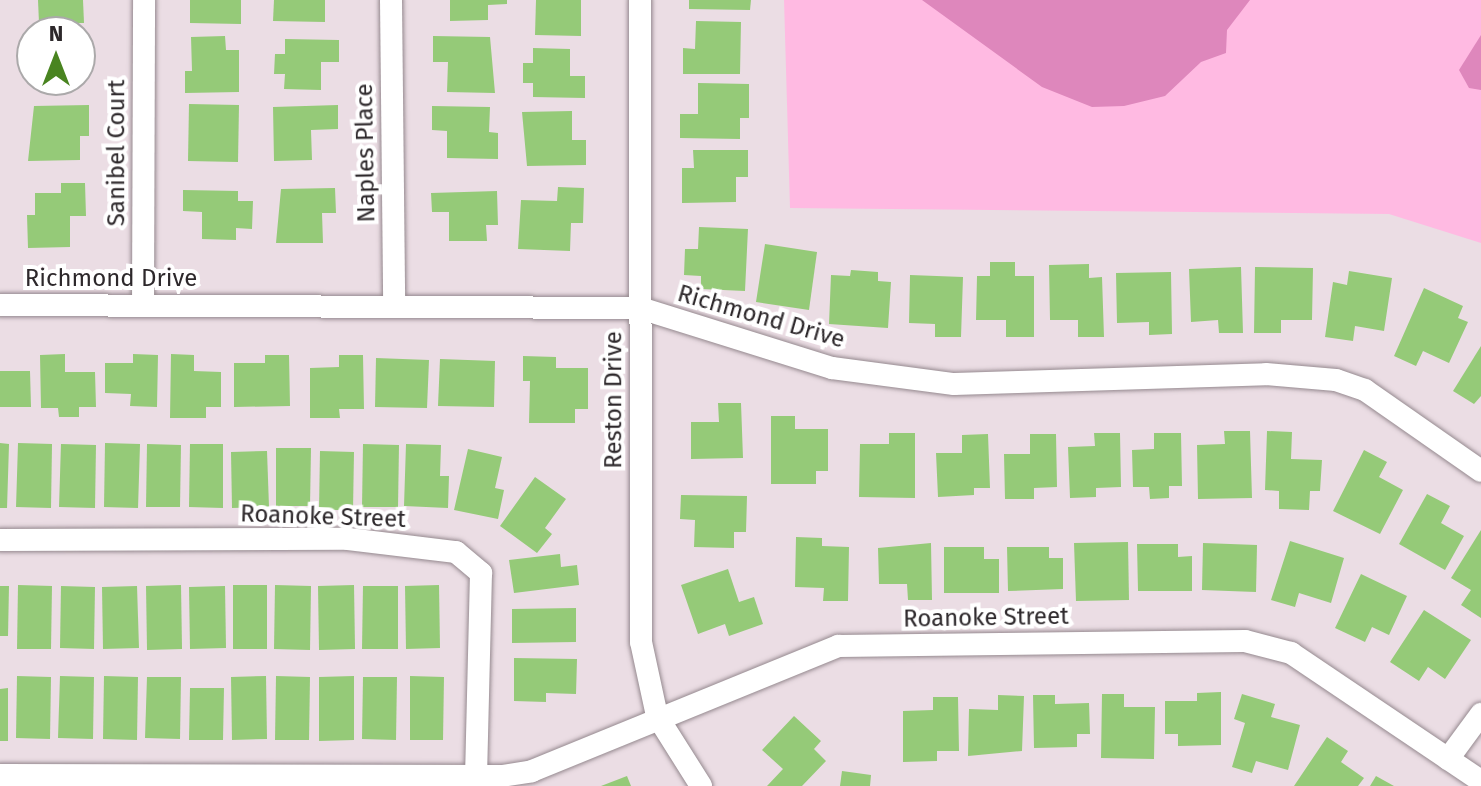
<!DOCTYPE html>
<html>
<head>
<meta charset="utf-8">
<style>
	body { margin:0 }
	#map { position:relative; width:1481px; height:786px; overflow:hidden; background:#ebdde4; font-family:"Fira Sans",sans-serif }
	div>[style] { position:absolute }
	.green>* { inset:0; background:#ffbae2 }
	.water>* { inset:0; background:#de87bc }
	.building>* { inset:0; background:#95ca78 }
	.roads { filter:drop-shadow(0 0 2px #95898f) drop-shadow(0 0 2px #95898f) }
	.street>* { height:22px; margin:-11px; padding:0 11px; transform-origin:11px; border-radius:11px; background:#fff }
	span { translate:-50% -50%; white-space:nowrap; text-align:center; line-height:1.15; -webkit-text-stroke:8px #fff; paint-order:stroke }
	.street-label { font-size:24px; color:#2d282b }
	.north { position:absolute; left:16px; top:16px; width:80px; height:80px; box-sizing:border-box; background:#fff; border:2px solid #aba9aa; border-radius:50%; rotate:0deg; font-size:22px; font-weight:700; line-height:32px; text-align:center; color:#2d282b }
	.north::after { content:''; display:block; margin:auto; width:28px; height:36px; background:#498420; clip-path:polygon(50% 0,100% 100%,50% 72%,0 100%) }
</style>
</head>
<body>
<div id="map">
	<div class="green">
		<div style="clip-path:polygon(784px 0,1481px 0,1481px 243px,1389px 214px,790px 208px)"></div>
	</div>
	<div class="water">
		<div style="clip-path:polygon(922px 0,1250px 0,1227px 30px,1226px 53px,1201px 62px,1165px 96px,1124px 106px,1092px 107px,1042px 87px)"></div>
		<div style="clip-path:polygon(1481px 35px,1481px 90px,1469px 88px,1459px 70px)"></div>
	</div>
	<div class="building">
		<div style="clip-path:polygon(38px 0,83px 0,84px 23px,39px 23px)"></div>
		<div style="clip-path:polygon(190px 0,241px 0,241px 24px,190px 23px)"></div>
		<div style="clip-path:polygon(274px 0,325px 0,325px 22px,273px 21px)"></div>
		<div style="clip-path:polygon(450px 0,507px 0,507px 4px,488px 5px,488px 20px,450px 21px)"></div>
		<div style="clip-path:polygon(536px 0,581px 0,581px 36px,535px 35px)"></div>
		<div style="clip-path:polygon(689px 0,751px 0,750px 10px,689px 9px)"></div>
		<div style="clip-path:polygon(696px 21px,741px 22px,740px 74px,683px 74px,683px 48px,695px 49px)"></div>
		<div style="clip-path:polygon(225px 36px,226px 50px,239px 50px,239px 92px,185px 93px,185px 71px,192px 71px,191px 37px)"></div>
		<div style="clip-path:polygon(433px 36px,490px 37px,495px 93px,447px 92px,448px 62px,433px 62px)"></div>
		<div style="clip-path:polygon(80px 39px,88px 39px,89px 61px,80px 61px)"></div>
		<div style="clip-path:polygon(285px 39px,339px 40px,339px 62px,321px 62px,321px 90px,284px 89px,285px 74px,274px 74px,275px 54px,285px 54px)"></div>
		<div style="clip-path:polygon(533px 48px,570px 49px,570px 76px,585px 76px,585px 98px,533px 97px,533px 83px,523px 83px,523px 63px,533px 63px)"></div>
		<div style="clip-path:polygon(37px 80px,73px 80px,74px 89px,37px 89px)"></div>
		<div style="clip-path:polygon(698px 83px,749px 84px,749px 118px,740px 118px,740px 139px,680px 138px,680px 114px,698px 114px)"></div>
		<div style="clip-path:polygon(189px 104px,239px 105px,238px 162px,188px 161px)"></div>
		<div style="clip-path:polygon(89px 105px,89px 136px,80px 136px,80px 160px,28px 161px,34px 106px)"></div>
		<div style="clip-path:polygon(338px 105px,338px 129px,311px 130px,312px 160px,274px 161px,273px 107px)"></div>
		<div style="clip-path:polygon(432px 106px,490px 107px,489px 132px,498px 133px,498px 159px,447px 158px,447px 131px,432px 130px)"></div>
		<div style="clip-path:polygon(572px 111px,572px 140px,586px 140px,586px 165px,527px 166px,522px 112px)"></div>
		<div style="clip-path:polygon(693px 150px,748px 150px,748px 177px,736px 177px,736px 202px,682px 203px,682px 168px,694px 168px)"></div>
		<div style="clip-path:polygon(61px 183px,85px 183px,86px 216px,70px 216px,70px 247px,28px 248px,27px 215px,35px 215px,35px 193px,61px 193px)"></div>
		<div style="clip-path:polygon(558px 187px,584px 188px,583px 223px,571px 223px,570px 251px,518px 249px,521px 200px,557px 201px)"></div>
		<div style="clip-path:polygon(335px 188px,336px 213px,322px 213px,323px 243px,276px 243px,281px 189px)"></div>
		<div style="clip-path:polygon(183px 190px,238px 191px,238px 201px,253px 201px,252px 229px,236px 228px,236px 240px,202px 239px,202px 212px,183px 211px)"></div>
		<div style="clip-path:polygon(497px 191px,498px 225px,486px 225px,487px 241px,449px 241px,449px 212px,432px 212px,431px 193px)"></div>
		<div style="clip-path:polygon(699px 227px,748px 229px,745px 291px,701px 289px,701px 276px,684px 275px,685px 249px,698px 249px)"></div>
		<div style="clip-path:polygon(765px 244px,817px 252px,809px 310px,756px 302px)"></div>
		<div style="clip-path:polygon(990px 262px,1015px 262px,1015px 276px,1034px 276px,1034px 337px,1006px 337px,1006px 320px,976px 320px,977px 276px,990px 276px)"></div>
		<div style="clip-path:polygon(1089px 264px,1089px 278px,1102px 277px,1104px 337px,1078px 337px,1078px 320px,1050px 320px,1049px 265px)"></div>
		<div style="clip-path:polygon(1241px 267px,1243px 333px,1219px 333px,1218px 320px,1191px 322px,1189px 269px)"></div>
		<div style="clip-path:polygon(1255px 267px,1313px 268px,1312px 320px,1281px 320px,1281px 333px,1254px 333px)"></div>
		<div style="clip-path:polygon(851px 270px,878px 272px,878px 281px,891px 282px,888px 328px,829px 324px,831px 275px,850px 276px)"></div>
		<div style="clip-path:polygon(1349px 271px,1392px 278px,1384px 331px,1355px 326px,1353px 341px,1325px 337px,1333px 282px,1347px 285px)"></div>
		<div style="clip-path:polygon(1171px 272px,1172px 334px,1149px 335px,1149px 322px,1117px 323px,1116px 273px)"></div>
		<div style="clip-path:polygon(910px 275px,963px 277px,961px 337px,935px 337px,935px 324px,909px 323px)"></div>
		<div style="clip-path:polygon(1424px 288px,1463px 306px,1458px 318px,1468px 322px,1449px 363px,1423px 351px,1416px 366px,1394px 356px)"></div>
		<div style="clip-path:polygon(1481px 346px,1481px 396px,1474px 404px,1453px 391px)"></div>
		<div style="clip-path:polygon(65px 354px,65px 372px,95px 372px,96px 407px,79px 407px,79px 417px,59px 417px,58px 408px,41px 408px,40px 355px)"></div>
		<div style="clip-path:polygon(133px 354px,158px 355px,157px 407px,130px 406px,131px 394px,105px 393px,105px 363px,133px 363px)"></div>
		<div style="clip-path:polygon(171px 354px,194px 355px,194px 371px,221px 372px,221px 407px,206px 407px,206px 418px,170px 418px)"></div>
		<div style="clip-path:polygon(265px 355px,289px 355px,290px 406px,234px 407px,234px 363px,265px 363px)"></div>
		<div style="clip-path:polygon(339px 355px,363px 355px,364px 409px,339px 409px,340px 418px,310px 418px,310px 368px,339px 367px)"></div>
		<div style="clip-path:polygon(523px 356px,556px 357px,556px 368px,588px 368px,588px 409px,575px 409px,575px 423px,529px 423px,530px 381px,523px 381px)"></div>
		<div style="clip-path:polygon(376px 358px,429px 360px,427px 408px,375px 407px)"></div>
		<div style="clip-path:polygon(440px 359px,495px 361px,494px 407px,438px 406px)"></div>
		<div style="clip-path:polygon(0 371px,30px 371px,31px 407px,0 407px)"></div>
		<div style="clip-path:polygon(718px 403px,741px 403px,743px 458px,691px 459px,691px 422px,719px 422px)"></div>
		<div style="clip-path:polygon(771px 416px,795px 416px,795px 429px,828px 429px,828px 471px,816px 471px,816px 484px,771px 484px)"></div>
		<div style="clip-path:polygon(1224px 431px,1250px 431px,1252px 498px,1198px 499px,1197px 445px,1225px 444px)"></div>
		<div style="clip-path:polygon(1267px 431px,1292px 432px,1291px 459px,1322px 460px,1320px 491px,1310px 491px,1309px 510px,1279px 509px,1279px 491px,1265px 490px)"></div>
		<div style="clip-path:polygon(889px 433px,915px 433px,915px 498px,859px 497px,860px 444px,889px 444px)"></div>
		<div style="clip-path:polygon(1094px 433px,1120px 433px,1121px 487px,1096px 488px,1096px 497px,1070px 498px,1068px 447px,1095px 446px)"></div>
		<div style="clip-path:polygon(1154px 433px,1181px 433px,1182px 486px,1169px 486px,1169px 498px,1150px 499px,1149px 487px,1133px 487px,1132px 450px,1154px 449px)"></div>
		<div style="clip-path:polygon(988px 434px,990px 488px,974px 488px,974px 495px,938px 497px,936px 453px,962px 453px,962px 435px)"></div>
		<div style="clip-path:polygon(1030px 434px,1056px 434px,1057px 487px,1034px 488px,1034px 499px,1005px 499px,1004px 454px,1030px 454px)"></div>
		<div style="clip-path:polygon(0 443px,9px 444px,7px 508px,0 508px)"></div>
		<div style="clip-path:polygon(18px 443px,52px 444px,51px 508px,16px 507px)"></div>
		<div style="clip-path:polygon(105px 443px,140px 444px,138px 508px,104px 507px)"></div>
		<div style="clip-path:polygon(61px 444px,96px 445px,95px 508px,59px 507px)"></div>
		<div style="clip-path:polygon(147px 444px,181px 445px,180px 507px,146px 507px)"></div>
		<div style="clip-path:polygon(190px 444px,223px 444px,223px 508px,189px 507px)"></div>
		<div style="clip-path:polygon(363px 444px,399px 445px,398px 507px,362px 507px)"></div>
		<div style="clip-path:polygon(406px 444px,441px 445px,440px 476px,449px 476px,448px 508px,404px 506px)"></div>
		<div style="clip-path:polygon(276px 448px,311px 448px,310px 506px,276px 506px)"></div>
		<div style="clip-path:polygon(468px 449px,502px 457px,495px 488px,504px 490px,498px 519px,454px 510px)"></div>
		<div style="clip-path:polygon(1364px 450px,1387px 462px,1379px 477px,1403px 490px,1380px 534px,1333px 511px)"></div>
		<div style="clip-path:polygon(267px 451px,269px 507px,232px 508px,231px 452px)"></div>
		<div style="clip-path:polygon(320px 451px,354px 452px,353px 510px,319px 510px)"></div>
		<div style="clip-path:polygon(535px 477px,566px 499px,545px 528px,552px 534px,537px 553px,500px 526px)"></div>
		<div style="clip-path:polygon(1427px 494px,1450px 506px,1441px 523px,1464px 536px,1445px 570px,1399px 544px)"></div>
		<div style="clip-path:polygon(681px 495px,747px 496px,746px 532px,734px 532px,734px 548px,694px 547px,695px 520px,680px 519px)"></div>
		<div style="clip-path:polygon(1481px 530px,1481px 618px,1461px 605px,1471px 590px,1451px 578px)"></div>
		<div style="clip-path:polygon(796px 537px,822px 538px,822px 546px,849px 547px,848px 601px,823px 601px,824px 588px,795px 587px)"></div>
		<div style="clip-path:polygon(1290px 541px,1344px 558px,1331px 603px,1299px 593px,1295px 607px,1271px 600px)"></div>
		<div style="clip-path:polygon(1128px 542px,1129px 600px,1076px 601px,1074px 543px)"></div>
		<div style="clip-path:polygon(931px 543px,932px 600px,908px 600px,907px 584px,879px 584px,878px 548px)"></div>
		<div style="clip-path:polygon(1203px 543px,1257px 545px,1256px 592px,1202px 590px)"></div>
		<div style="clip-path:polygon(1137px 544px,1178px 544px,1178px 557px,1192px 556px,1192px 591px,1138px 591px)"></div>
		<div style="clip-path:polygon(944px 547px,984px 547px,984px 559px,999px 559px,999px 593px,944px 593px)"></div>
		<div style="clip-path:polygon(1007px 547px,1049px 547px,1049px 558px,1063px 558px,1063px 589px,1008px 591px)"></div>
		<div style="clip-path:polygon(560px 554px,561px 567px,577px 565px,579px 585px,514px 593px,509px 560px)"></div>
		<div style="clip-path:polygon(728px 569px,739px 602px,754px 597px,763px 624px,729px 636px,725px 624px,698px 634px,681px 585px)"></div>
		<div style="clip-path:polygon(1361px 574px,1407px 596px,1389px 635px,1372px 627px,1365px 642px,1335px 628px)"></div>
		<div style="clip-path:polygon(18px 585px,52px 586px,51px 649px,17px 649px)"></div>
		<div style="clip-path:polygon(181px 585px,182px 649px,147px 650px,146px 586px)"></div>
		<div style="clip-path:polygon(233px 585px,267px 585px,267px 649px,233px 649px)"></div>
		<div style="clip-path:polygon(275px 585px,311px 586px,310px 650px,274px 649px)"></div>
		<div style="clip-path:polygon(354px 585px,355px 649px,319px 650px,318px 586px)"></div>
		<div style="clip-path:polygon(439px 585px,440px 648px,406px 649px,405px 586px)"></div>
		<div style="clip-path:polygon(0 586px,9px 586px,8px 636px,0 636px)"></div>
		<div style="clip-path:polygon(61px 586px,95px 587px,94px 649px,60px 648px)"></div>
		<div style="clip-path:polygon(137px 586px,139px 648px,103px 649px,102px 587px)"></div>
		<div style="clip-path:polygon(225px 586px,226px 648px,190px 649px,189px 587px)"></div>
		<div style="clip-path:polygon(363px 586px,398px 586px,398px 649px,362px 649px)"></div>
		<div style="clip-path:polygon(576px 608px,576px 642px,512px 643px,512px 609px)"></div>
		<div style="clip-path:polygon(1424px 610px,1471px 640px,1445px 679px,1428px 667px,1419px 681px,1390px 662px)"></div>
		<div style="clip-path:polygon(514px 658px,577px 659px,576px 694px,546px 693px,546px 702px,514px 701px)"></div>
		<div style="clip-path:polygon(17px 676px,51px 677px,50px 739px,16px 738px)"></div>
		<div style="clip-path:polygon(60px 676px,94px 677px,93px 739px,58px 738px)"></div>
		<div style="clip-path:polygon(104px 676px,138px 677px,137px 740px,103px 739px)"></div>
		<div style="clip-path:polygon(266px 676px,267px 739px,232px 740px,231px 677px)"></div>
		<div style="clip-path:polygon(276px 676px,310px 677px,309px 740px,275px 740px)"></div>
		<div style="clip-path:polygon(354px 676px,354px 740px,319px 741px,319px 677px)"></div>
		<div style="clip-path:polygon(410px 676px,444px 677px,443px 740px,410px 740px)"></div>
		<div style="clip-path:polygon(147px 677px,181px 677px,180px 739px,145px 738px)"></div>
		<div style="clip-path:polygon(363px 677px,397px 677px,396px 740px,362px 739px)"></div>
		<div style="clip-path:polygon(8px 688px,8px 741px,0 741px,0 689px)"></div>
		<div style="clip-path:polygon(190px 688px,224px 688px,223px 740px,189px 740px)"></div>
		<div style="clip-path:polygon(1221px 692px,1221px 745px,1178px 746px,1178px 734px,1165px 734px,1165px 701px,1197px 701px,1197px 693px)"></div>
		<div style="clip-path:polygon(1102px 694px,1124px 694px,1124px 707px,1155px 707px,1154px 759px,1101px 758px)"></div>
		<div style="clip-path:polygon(1242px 694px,1275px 704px,1271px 717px,1300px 725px,1288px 770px,1256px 761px,1252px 773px,1232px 767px,1245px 723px,1234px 719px)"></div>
		<div style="clip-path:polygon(998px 695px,1024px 696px,1022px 751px,968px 756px,969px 709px,998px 710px)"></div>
		<div style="clip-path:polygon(1033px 695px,1055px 695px,1055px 704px,1089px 703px,1090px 734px,1077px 734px,1077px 747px,1034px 748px)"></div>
		<div style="clip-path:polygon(933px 697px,958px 697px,959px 751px,937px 751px,937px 761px,903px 762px,903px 711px,933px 710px)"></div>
		<div style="clip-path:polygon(794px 716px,821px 741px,814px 749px,826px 761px,802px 786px,767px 786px,783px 769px,762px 750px)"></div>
		<div style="clip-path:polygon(1327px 737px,1348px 751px,1341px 762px,1364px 778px,1358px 786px,1294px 786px)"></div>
		<div style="clip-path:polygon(842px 771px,871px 775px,870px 786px,840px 786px)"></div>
		<div style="clip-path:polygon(627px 776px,631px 786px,601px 786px)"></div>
		<div style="clip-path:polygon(1376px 776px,1394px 786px,1370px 786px)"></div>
	</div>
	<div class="roads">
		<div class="street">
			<div style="left:391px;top:0;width:305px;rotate:89.4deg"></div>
			<div style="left:640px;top:0;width:642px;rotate:89.91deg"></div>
			<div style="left:641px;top:642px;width:76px;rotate:77.8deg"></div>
			<div style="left:657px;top:716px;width:83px;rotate:57.8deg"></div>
			<div style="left:0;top:305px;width:640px;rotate:0.27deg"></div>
			<div style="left:640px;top:308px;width:201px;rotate:17.4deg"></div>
			<div style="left:832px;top:368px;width:123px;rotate:7.5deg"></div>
			<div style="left:954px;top:384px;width:312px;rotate:-1.8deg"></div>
			<div style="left:1266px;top:374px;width:70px;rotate:4.9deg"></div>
			<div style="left:1336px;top:380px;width:31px;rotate:19deg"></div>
			<div style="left:1365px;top:390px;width:141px;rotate:34.9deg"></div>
			<div style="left:143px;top:305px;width:305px;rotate:-89.8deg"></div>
			<div style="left:0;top:540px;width:348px;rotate:-0.2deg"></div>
			<div style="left:348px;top:539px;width:109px;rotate:6.9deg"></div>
			<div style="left:456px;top:552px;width:33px;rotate:40deg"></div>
			<div style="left:481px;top:573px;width:203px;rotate:91.4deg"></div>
			<div style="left:1448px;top:759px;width:56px;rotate:-53.7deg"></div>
			<div style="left:0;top:775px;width:502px;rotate:0.11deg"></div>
			<div style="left:502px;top:776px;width:30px;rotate:-9deg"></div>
			<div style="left:532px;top:771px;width:331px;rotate:-22.2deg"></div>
			<div style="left:838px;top:646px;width:407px;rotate:-0.7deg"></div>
			<div style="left:1245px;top:641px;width:48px;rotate:14.6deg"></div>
			<div style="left:1291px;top:653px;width:229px;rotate:34deg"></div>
		</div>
	</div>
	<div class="street-label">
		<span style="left:117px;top:153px;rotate:-90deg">Sanibel Court</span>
		<span style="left:366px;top:153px;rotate:-91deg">Naples Place</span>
		<span style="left:111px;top:279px">Richmond Drive</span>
		<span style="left:761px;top:317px;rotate:16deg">Richmond Drive</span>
		<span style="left:614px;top:400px;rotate:-90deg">Reston Drive</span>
		<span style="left:323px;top:517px;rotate:2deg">Roanoke Street</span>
		<span style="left:986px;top:618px;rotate:-1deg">Roanoke Street</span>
	</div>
	<div class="north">N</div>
</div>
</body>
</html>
